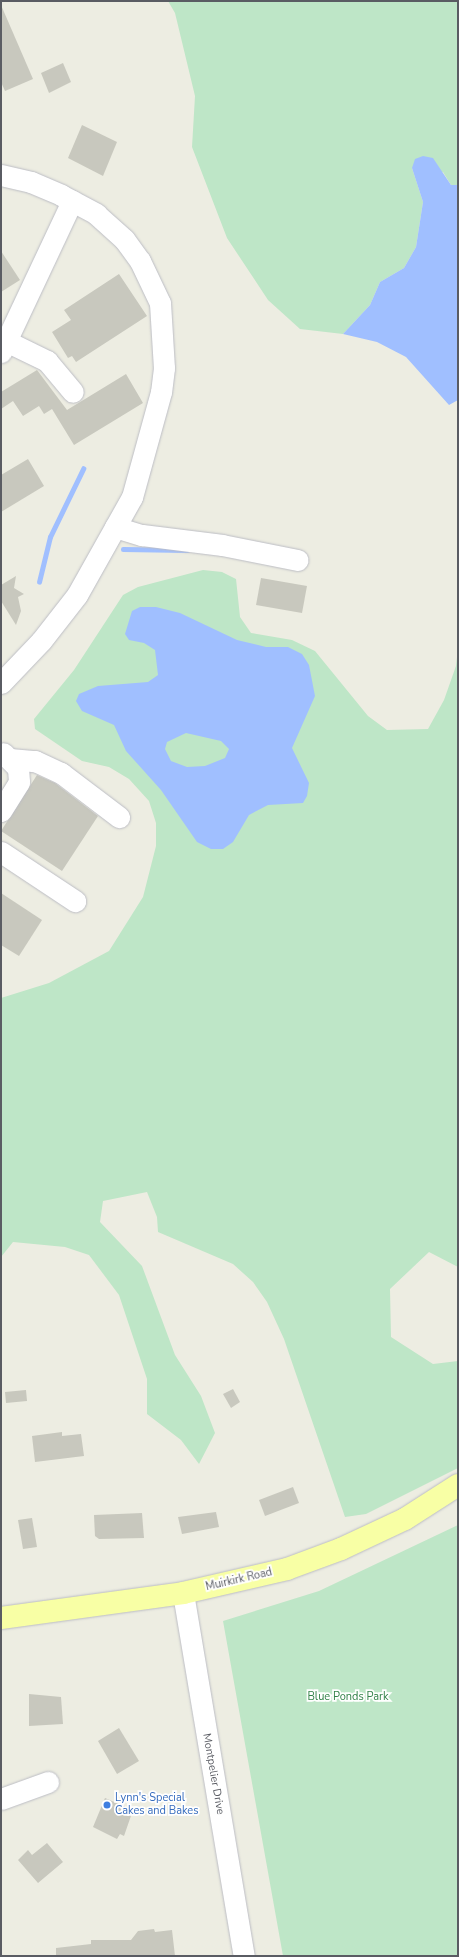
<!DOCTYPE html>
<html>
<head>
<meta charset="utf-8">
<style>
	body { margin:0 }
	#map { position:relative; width:459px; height:1957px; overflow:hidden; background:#edede2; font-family:"Nunito Sans",sans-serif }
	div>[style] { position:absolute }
	.green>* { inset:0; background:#bee6c7 }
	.water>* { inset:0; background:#a0bfff }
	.stream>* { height:4.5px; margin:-2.25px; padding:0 2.25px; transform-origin:2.25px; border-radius:2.25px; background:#a0bfff }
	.building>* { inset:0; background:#c8c8be }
	.roads { filter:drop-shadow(0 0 1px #bcbdc4) drop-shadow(0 0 1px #bcbdc4) }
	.minor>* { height:21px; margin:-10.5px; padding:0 10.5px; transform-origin:10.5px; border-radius:10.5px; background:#fff }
	.major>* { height:22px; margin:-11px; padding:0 11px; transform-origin:11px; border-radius:11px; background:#f8ffa5 }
	.dots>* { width:11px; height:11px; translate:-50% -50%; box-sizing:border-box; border:2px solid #fff; border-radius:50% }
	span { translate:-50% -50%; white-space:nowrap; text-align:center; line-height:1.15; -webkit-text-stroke:3.5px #fff; paint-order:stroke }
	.street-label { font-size:11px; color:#5a5c63 }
	.park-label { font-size:11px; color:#338249 }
	.shop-label { font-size:11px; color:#366cbe }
	.left { translate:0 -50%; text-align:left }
	.frame { position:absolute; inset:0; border:2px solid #5a5c63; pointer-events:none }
</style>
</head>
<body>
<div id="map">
	<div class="green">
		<div style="clip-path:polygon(168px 1px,458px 1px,458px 185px,451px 185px,443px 172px,412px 168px,423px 202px,416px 247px,404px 268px,380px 282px,370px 305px,343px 334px,300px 329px,268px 300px,227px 238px,192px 147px,195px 96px,175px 13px)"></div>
		<div style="clip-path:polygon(203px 570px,222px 572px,236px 579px,240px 617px,251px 633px,292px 640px,315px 651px,368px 716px,387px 730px,428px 729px,444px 700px,456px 666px,458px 648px,458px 1267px,429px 1252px,390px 1289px,391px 1337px,433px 1364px,458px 1361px,458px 1468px,366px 1514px,345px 1517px,284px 1339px,267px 1302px,253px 1282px,233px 1264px,158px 1232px,157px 1217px,147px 1192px,103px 1201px,100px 1222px,142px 1266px,175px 1355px,201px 1396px,215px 1433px,199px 1464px,181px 1440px,147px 1414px,147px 1379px,119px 1295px,89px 1255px,65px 1247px,13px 1242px,1px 1257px,1px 998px,49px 983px,109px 951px,143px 897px,156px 846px,156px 823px,149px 801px,129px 779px,109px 767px,82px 761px,35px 729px,34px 719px,74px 670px,123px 595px,138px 587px)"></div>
		<div style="clip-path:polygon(458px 1525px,458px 1956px,283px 1956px,223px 1621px,319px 1591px)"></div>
	</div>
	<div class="water">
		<div style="clip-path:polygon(423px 156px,433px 158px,451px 185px,458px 185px,458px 400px,449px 405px,406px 357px,377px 342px,343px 334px,370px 305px,380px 282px,404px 268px,416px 247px,423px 202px,412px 168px,415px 159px)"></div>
		<div style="clip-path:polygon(evenodd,140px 607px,156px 607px,180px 613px,237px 640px,266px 647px,288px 647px,302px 654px,309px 665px,315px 696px,292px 748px,309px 783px,307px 796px,303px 803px,268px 805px,249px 815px,233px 842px,223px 849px,211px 849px,197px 842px,161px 790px,126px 751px,114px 725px,82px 711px,76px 701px,79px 694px,98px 686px,148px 682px,158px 675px,155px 650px,144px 643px,129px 640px,125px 634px,132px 611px,140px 607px,186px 733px,221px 741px,229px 749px,225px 758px,205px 766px,187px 767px,171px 761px,165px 749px,167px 742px,186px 733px)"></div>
	</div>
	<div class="stream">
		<div style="left:123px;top:549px;width:64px;rotate:0.9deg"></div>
		<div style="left:39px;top:582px;width:46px;rotate:-76.3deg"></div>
		<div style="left:50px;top:537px;width:76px;rotate:-64.1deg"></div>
	</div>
	<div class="building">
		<div style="clip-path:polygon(1px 5px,33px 79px,5px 91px,1px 82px)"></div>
		<div style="clip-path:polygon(63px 63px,71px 82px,49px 93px,41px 73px)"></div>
		<div style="clip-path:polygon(82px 125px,117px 142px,103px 176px,68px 158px)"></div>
		<div style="clip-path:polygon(1px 251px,20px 280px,1px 292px)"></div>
		<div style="clip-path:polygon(119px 274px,147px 316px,76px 362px,72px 356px,68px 358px,52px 332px,71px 320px,64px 310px)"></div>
		<div style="clip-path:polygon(37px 370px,67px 410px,126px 374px,143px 403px,74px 445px,52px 409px,44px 414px,39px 406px,23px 416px,13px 401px,1px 409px,1px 392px)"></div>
		<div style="clip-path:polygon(28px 459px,44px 486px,1px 512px,1px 475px)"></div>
		<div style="clip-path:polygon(16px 576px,14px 588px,24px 594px,18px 597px,21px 611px,16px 625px,1px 601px,1px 585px)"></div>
		<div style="clip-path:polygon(261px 578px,307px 586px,302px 613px,256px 605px)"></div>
		<div style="clip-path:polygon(37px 775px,55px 783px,98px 816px,62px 871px,1px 831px)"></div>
		<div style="clip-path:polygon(1px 893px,42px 920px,19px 956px,1px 945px)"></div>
		<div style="clip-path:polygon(233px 1389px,240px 1402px,231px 1408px,223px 1394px)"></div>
		<div style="clip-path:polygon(26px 1390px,27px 1401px,6px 1403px,5px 1392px)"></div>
		<div style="clip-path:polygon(62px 1432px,62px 1436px,81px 1434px,84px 1456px,35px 1462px,32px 1436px)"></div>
		<div style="clip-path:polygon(293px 1487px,299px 1503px,265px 1516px,259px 1500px)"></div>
		<div style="clip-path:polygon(216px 1512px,219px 1527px,182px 1534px,178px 1517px)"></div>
		<div style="clip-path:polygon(142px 1513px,144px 1538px,99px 1539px,95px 1536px,94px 1515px)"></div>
		<div style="clip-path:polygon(32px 1518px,37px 1547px,23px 1549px,18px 1520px)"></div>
		<div style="clip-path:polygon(29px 1694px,61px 1697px,63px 1724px,29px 1726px)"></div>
		<div style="clip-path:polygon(119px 1728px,139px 1761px,117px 1774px,98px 1741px)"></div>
		<div style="clip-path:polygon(105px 1798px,133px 1810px,124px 1836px,120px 1834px,117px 1839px,93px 1827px)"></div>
		<div style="clip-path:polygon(47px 1843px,63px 1862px,38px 1883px,18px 1860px,28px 1850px,32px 1855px)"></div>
		<div style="clip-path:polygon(154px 1929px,155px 1932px,172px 1930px,175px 1956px,56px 1956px,56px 1948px,91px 1944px,91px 1940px,131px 1940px,138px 1931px)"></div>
	</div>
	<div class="roads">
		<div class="minor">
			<div style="left:1px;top:175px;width:31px;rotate:13deg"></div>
			<div style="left:31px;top:182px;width:33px;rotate:23deg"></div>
			<div style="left:61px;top:195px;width:40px;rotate:28deg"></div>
			<div style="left:96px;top:214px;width:38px;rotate:42deg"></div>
			<div style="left:124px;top:239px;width:27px;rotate:54deg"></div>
			<div style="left:140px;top:261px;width:47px;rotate:64.5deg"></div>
			<div style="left:160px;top:303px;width:65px;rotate:86.5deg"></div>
			<div style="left:164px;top:368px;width:24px;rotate:97deg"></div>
			<div style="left:161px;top:392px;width:109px;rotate:105.4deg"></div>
			<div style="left:132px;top:497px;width:112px;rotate:119.3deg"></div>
			<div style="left:77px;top:595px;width:58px;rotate:128deg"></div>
			<div style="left:41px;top:641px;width:58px;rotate:133.6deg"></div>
			<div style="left:6px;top:341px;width:46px;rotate:26deg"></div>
			<div style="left:47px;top:361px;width:40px;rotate:50deg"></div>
			<div style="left:1px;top:352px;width:167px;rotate:-64.8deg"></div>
			<div style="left:115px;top:527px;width:28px;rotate:17deg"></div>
			<div style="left:142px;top:535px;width:81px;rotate:7.1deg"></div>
			<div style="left:222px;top:545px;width:77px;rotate:11.2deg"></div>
			<div style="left:10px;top:759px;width:25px;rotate:5deg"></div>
			<div style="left:35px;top:761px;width:29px;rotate:25deg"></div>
			<div style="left:61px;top:773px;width:73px;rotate:37.2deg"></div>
			<div style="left:1px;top:811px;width:34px;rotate:-58deg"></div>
			<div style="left:19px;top:782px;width:14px;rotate:-94deg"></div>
			<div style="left:18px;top:768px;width:21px;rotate:-135deg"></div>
			<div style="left:1px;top:852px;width:89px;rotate:33.5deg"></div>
			<div style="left:183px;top:1593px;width:368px;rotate:80.5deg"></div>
			<div style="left:1px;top:1799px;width:50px;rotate:-19.9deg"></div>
		</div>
		<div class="major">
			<div style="left:1px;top:1618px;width:184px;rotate:-7.8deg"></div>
			<div style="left:183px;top:1593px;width:107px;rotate:-13deg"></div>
			<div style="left:287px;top:1569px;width:58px;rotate:-20.3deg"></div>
			<div style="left:341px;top:1549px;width:71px;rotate:-25.1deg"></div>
			<div style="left:405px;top:1519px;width:63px;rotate:-32.7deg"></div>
		</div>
	</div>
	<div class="dots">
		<div style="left:107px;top:1805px;background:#3f7fe0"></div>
	</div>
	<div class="street-label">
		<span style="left:239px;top:1580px;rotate:-13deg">Muirkirk Road</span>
		<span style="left:213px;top:1774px;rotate:80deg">Montpelier Drive</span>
	</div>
	<div class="park-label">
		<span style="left:348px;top:1697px">Blue Ponds Park</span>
	</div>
	<div class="shop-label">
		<span class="left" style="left:115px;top:1805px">Lynn's Special<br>Cakes and Bakes</span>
	</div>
	<div class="frame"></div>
</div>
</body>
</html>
